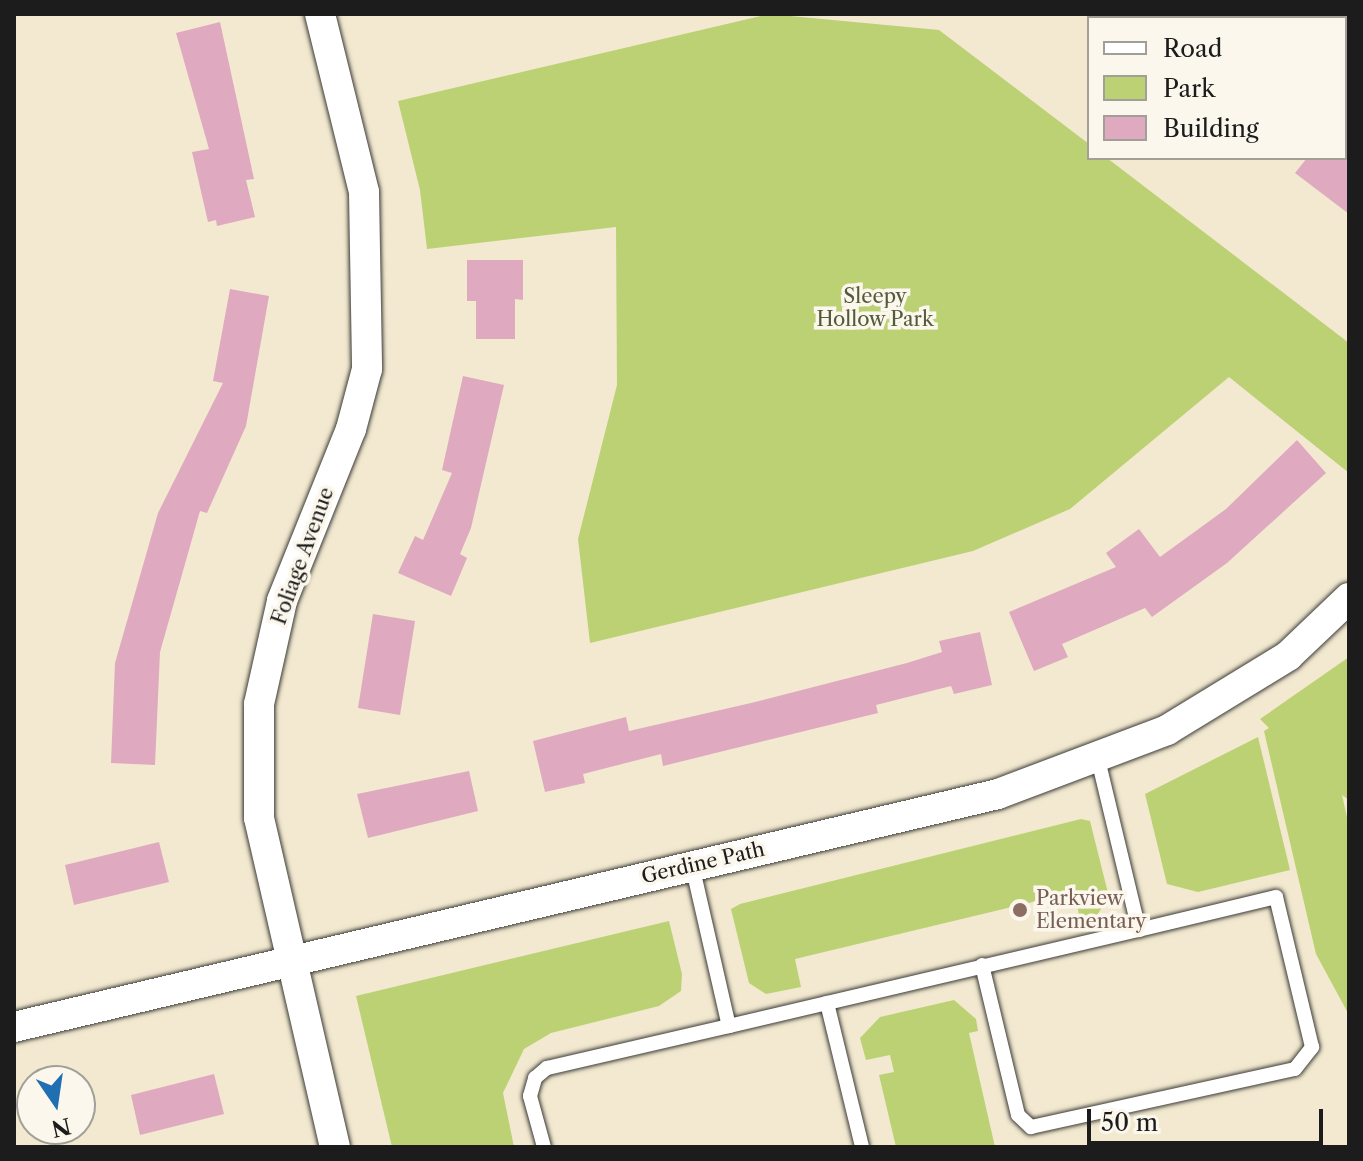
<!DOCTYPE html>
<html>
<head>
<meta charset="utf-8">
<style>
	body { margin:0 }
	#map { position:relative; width:1363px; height:1161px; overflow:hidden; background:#f2e9d0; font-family:"Libre Caslon Text",serif }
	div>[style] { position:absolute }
	.green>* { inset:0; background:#bcd174 }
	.building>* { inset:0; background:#dfa9c0 }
	.roads { filter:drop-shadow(0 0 2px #3c3b37) drop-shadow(0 0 2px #3c3b37) }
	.service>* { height:14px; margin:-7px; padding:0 7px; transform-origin:7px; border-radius:7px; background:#fff }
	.minor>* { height:30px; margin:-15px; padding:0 15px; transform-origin:15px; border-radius:15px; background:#fff }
	.dots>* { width:22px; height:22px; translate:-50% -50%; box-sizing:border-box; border:4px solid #fbf7ec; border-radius:50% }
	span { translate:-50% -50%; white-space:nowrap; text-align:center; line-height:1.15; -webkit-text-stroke:7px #fbf7ec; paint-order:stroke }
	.park-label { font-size:20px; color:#545b3b }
	.street-label { font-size:20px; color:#1c1c1c }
	.education-label { font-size:20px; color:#785e54 }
	.left { translate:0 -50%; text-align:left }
	.frame { position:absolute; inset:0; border:16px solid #1c1c1c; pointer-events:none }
	.legend { position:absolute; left:1087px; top:16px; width:260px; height:144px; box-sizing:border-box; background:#fbf7ec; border:2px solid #a29f99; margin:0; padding:10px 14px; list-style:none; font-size:24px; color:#1c1c1c }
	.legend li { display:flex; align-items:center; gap:16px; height:40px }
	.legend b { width:40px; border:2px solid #a29f99 }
	.north { position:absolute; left:16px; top:1065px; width:80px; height:80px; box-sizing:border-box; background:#fbf7ec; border:2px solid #a29f99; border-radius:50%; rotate:167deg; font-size:22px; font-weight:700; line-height:32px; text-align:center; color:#1c1c1c }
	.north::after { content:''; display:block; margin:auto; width:28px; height:36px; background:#1f6fb2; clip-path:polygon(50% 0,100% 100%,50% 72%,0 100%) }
	.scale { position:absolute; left:1087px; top:1109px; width:236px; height:36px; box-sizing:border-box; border:4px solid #1c1c1c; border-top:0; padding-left:10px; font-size:24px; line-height:28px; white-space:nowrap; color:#1c1c1c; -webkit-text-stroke:6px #fbf7ec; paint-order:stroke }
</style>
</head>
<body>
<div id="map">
	<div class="green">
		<div style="clip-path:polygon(769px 14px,939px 30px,1089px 144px,1089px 158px,1107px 158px,1349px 343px,1349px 473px,1229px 377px,1070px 509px,973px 551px,590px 643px,578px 539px,617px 385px,616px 227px,427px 249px,420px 190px,398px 101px)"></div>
		<div style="clip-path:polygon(1349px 657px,1349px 800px,1342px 795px,1349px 826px,1349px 1015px,1316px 954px,1264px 731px,1269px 728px,1260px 719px)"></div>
		<div style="clip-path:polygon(1258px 737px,1290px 870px,1198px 892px,1167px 884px,1145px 794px)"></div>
		<div style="clip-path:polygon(1081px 819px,1090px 821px,1109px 897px,1095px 918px,1080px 919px,1074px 892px,795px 959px,801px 987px,766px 994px,749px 983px,731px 909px,740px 904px)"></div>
		<div style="clip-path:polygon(669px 921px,682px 974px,681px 991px,659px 1006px,551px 1033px,524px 1049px,503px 1093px,514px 1147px,392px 1147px,356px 996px)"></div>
		<div style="clip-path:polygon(954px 1000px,976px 1019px,978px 1031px,969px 1033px,995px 1147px,896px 1147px,879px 1075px,894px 1072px,890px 1055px,866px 1060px,860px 1038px,880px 1017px)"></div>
	</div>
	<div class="building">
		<div style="clip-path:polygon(220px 22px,254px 179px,246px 180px,255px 217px,217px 226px,216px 220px,208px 222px,192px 152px,209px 149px,176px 33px)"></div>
		<div style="clip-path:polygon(1307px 158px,1349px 158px,1349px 214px,1295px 173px)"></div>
		<div style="clip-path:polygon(467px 260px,523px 260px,523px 300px,515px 299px,515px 339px,476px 339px,476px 301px,467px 301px)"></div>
		<div style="clip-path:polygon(230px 289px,269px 296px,246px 426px,207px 513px,200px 511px,160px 652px,155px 765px,111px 763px,115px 663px,158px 513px,223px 383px,213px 381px)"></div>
		<div style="clip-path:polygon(463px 376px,504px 385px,471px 528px,460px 554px,467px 558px,451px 596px,398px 573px,415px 536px,423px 540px,452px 473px,442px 470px)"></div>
		<div style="clip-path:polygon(1297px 440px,1326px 473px,1227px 563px,1152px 617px,1145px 608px,1062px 644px,1068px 657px,1034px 671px,1009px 612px,1116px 567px,1106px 553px,1139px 529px,1160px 557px,1226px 509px)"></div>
		<div style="clip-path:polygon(373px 614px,415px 621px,400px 715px,358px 708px)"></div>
		<div style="clip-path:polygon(980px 632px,992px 685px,954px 694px,951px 686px,876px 705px,878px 713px,663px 766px,661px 754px,583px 774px,585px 783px,545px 792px,533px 741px,626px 717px,629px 731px,751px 703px,907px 663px,942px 652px,939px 641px)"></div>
		<div style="clip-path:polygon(469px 771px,478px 811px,368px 838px,357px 794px)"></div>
		<div style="clip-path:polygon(159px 842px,169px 882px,74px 905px,65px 865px)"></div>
		<div style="clip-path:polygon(214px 1074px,224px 1114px,140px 1135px,131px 1095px)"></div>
	</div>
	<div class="roads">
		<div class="service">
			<div style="left:692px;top:865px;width:165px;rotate:77.1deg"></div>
			<div style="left:729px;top:1026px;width:421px;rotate:-13.2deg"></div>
			<div style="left:1139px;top:930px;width:176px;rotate:-103.5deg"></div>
			<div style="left:982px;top:965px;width:154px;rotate:76.5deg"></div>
			<div style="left:1018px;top:1115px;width:18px;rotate:43deg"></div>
			<div style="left:1031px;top:1127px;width:270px;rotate:-12.4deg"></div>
			<div style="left:1295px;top:1069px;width:28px;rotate:-52deg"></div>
			<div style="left:1312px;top:1047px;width:154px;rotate:-103.5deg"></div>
			<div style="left:1276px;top:897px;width:141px;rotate:166.5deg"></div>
			<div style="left:827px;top:1003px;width:148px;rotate:76.3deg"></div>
			<div style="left:544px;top:1147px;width:53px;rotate:-105.4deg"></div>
			<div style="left:530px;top:1096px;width:19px;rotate:-74deg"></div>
			<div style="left:535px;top:1078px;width:16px;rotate:-40deg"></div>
			<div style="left:547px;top:1068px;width:187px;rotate:-13deg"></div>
		</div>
		<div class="minor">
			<div style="left:320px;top:14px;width:183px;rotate:76.1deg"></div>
			<div style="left:364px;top:192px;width:177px;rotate:89deg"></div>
			<div style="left:367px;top:369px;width:62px;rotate:104.9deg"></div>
			<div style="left:351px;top:429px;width:185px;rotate:111.9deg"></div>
			<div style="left:282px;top:601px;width:106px;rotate:102.6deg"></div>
			<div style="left:259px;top:704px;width:114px;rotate:90deg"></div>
			<div style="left:259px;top:818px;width:338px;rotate:77deg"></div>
			<div style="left:1287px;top:14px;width:6px;rotate:39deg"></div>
			<div style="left:1345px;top:58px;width:5px;rotate:37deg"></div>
			<div style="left:14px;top:1027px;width:1011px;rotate:-13.32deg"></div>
			<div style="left:998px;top:794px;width:181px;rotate:-20.7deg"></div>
			<div style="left:1167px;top:730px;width:142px;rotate:-31.4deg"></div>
			<div style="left:1288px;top:656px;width:84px;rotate:-43.6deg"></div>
		</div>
	</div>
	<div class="dots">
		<div style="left:1020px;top:910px;background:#8d6e63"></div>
	</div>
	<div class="park-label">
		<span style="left:875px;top:308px">Sleepy<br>Hollow Park</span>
	</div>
	<div class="street-label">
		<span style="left:303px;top:556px;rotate:-70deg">Foliage Avenue</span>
		<span style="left:703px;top:863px;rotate:-13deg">Gerdine Path</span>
	</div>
	<div class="education-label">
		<span class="left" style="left:1036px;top:910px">Parkview<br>Elementary</span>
	</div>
	<div class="frame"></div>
	<ul class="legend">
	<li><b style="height:10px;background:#fff"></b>Road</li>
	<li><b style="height:22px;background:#bcd174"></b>Park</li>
	<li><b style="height:22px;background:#dfa9c0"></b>Building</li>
	</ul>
	<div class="north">N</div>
	<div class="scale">50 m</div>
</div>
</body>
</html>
